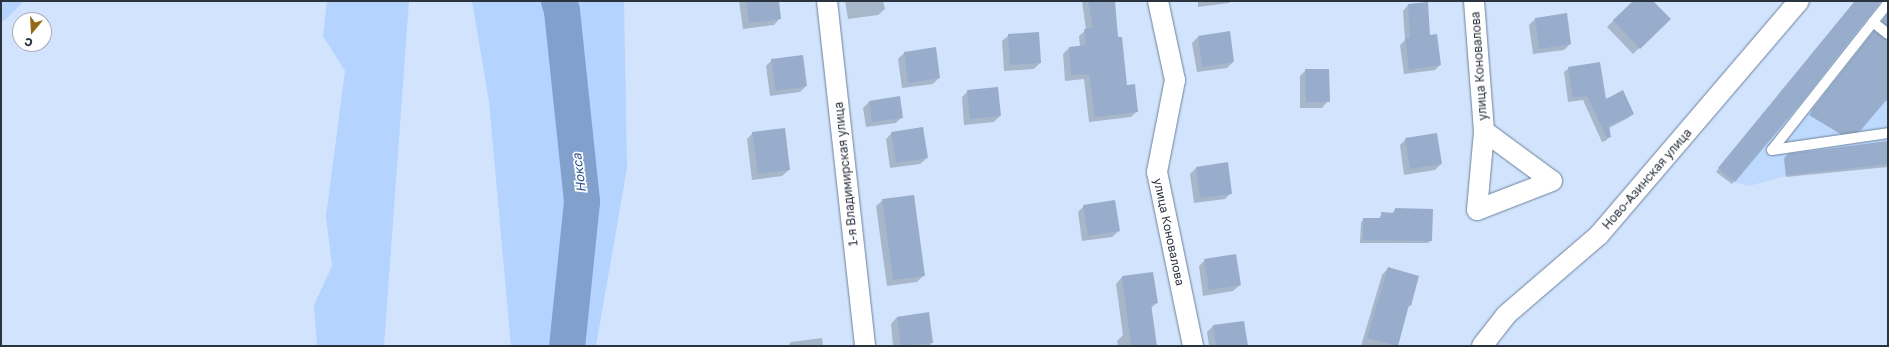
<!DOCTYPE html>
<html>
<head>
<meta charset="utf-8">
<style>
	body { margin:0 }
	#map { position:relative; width:1889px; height:347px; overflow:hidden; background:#d2e4fd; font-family:"Golos Text",sans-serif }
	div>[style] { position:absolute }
	.built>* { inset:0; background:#bed9fe }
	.green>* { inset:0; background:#b4d3fe }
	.shadow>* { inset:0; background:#0003 }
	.river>* { height:36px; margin:-18px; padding:0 18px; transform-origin:18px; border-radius:18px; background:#81a0cb }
	.building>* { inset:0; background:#98adcb }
	.roads { filter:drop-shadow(0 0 1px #6c809c) drop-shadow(0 0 1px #6c809c) }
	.service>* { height:10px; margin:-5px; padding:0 5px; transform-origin:5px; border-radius:5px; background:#fff }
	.minor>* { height:20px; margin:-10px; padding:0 10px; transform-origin:10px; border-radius:10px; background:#fff }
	span { translate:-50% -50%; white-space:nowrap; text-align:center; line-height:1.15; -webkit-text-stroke:3.5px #fff; paint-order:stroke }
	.street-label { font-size:12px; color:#2b333f }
	.water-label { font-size:13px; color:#2d558d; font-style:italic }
	.frame { position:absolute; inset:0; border:2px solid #2b333f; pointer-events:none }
	.north { position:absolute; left:12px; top:12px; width:40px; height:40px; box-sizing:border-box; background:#fff; border:1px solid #aaadb2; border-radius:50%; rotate:198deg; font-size:11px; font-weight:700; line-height:16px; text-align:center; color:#2b333f }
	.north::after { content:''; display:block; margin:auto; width:14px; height:18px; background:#956916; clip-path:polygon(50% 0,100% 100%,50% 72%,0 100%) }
</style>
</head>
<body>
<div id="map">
	<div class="built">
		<div style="clip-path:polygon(1855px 1px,1888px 1px,1888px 164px,1789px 175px,1749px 186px,1735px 182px,1718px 168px)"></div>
	</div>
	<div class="green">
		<div style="clip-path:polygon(1px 1px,24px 1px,4px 21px,1px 21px)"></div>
		<div style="clip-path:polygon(327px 1px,409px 1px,384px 346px,317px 346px,314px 305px,332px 266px,326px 216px,345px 71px,323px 36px)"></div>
		<div style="clip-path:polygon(472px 1px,624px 1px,627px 168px,596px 346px,511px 346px,489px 102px)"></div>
	</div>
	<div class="shadow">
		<div style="clip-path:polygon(739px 1px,778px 1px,780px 18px,774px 25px,743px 29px)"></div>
		<div style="clip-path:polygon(845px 1px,883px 1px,885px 9px,878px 15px,848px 19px)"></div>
		<div style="clip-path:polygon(1082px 1px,1116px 1px,1114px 3px,1117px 38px,1126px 86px,1137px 111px,1131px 117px,1089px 122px,1084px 79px,1065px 81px,1063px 54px,1069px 48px,1080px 47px,1079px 36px,1086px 30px)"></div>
		<div style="clip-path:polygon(1198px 1px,1231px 1px,1229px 3px,1198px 7px)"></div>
		<div style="clip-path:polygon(1634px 1px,1651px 1px,1669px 19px,1633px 54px,1607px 27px)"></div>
		<div style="clip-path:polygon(1855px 1px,1881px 1px,1732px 184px,1716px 172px)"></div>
		<div style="clip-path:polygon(1427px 3px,1429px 36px,1440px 65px,1435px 70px,1404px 74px,1400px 45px,1405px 40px,1403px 11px,1408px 5px)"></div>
		<div style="clip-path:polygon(1888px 13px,1888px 32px,1880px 24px)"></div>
		<div style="clip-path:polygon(1535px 19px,1570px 44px,1564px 50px,1533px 54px,1529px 25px)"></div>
		<div style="clip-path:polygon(1009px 35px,1040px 63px,1034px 69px,1004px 71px,1002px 41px)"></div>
		<div style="clip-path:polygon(1871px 35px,1888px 41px,1888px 102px,1885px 100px,1857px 133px,1842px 135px,1809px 115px)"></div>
		<div style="clip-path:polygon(1198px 37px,1233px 62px,1227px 68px,1197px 72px,1192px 43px)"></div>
		<div style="clip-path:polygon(904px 53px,939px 78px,933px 84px,902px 88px,898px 59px)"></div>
		<div style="clip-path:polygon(772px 60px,806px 86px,800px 92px,770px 96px,766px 66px)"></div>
		<div style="clip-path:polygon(1569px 68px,1605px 100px,1633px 114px,1628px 118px,1609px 128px,1610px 137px,1605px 141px,1602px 142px,1583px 100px,1568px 102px,1564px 72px)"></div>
		<div style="clip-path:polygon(1306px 70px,1328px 101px,1322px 108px,1300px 108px,1300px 76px)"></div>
		<div style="clip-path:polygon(968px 91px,1000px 116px,994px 122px,964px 125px,962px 97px)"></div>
		<div style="clip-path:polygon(869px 102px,902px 117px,896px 123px,866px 127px,863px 108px)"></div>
		<div style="clip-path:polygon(753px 133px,789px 170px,782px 176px,752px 180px,747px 139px)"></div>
		<div style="clip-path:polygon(892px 133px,927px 158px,920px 164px,890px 168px,886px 139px)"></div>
		<div style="clip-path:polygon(1406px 139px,1441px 164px,1435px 170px,1404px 175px,1400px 145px)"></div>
		<div style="clip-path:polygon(1888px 142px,1888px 167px,1786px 177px,1784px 158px,1787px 155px)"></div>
		<div style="clip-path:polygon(1196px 168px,1231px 193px,1225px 199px,1194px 203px,1190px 174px)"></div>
		<div style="clip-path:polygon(883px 200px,924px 275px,917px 282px,887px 286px,876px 206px)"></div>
		<div style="clip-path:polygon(1084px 206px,1119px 231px,1112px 237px,1082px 241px,1078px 212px)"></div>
		<div style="clip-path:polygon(1395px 209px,1431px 240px,1428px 243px,1360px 243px,1361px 222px,1364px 219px,1379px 219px,1382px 213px,1392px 214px)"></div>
		<div style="clip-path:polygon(1205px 260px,1240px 285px,1233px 291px,1203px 296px,1199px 266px)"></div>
		<div style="clip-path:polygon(1388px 268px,1410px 305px,1407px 309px,1397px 345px,1361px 346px,1382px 275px)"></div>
		<div style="clip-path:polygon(1153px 273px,1157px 303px,1151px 308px,1156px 346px,1118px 346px,1117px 341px,1123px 335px,1116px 284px,1122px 277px)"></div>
		<div style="clip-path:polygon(928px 313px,931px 346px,893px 346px,891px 324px,897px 317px)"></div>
		<div style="clip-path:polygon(1244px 322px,1247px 346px,1209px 346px,1207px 332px,1213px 326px)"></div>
		<div style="clip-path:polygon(822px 338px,823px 346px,788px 346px,791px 342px)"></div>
	</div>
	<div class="river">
		<div style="left:559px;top:1px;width:10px;rotate:73deg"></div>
		<div style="left:562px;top:11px;width:192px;rotate:84deg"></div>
		<div style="left:582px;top:202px;width:145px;rotate:95.9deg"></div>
	</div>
	<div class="building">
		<div style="clip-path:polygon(746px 1px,779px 1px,781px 19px,749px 23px)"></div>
		<div style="clip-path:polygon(1088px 1px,1115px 1px,1118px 37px,1122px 37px,1127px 85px,1135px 84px,1138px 112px,1095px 117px,1089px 74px,1071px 75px,1069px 47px,1086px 45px,1084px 29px,1093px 28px)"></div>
		<div style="clip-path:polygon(1633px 1px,1653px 1px,1671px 19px,1640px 49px,1613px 20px)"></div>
		<div style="clip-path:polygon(1855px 1px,1881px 1px,1800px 104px,1735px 182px,1718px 168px)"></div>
		<div style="clip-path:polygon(1428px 2px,1430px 35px,1437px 34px,1441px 65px,1409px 70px,1405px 38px,1410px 38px,1408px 4px)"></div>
		<div style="clip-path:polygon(1567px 13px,1571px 44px,1539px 49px,1535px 18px)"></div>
		<div style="clip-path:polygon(1230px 31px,1234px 62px,1202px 67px,1198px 36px)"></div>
		<div style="clip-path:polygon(1874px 31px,1888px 40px,1888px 98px,1861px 130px,1845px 133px,1811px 111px)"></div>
		<div style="clip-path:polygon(1039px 32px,1041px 63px,1010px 65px,1008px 34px)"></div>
		<div style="clip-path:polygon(936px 47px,940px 78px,908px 83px,904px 52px)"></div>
		<div style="clip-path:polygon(803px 55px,807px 86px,776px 91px,771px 59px)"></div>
		<div style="clip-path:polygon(1600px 62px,1606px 99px,1623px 90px,1634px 114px,1609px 126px,1611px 137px,1607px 138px,1587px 96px,1573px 98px,1568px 67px)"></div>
		<div style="clip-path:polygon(1305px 69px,1329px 69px,1330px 102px,1306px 102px)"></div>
		<div style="clip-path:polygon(998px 87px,1001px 116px,970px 119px,967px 90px)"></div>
		<div style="clip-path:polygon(900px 96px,903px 118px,872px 122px,869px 101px)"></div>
		<div style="clip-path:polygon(923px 127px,928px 158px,896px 163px,891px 132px)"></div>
		<div style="clip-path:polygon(785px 128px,790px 170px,758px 174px,752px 132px)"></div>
		<div style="clip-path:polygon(1437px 133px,1442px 164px,1410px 169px,1405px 138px)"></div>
		<div style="clip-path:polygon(1888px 141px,1888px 164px,1789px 175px,1787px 154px)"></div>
		<div style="clip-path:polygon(1228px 162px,1232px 194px,1200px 198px,1196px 167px)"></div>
		<div style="clip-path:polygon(914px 195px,925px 276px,893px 280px,882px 199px)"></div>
		<div style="clip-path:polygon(1115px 200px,1120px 231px,1088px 236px,1083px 205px)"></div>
		<div style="clip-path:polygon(1395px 208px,1433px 209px,1432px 241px,1363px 240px,1363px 218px,1381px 218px,1381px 212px,1395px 213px)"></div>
		<div style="clip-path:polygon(1236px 254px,1241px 285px,1209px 290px,1204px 259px)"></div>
		<div style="clip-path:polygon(1388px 267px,1419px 276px,1411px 306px,1409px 305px,1398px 346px,1367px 338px)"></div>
		<div style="clip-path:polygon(1153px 272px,1158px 303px,1151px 304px,1157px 346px,1131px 346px,1122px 276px)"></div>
		<div style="clip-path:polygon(929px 312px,933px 343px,901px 346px,897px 317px)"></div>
		<div style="clip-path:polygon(1244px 321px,1248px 346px,1216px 346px,1213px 325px)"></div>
	</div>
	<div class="roads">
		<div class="service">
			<div style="left:1873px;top:22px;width:19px;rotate:39deg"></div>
			<div style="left:1772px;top:150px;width:187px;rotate:-51.7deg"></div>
			<div style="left:1772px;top:150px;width:117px;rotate:-8.3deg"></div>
		</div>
		<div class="minor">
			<div style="left:827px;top:1px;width:347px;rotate:83.7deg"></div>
			<div style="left:1158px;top:1px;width:81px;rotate:77.9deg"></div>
			<div style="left:1175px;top:80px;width:94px;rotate:101.1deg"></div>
			<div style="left:1157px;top:172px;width:178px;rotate:78.3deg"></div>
			<div style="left:1474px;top:1px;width:130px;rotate:85.6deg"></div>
			<div style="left:1484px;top:131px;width:84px;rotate:36.3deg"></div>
			<div style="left:1552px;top:181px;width:80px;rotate:158.9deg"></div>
			<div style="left:1477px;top:210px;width:79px;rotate:-84.9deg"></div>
			<div style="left:1482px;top:346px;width:39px;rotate:-52deg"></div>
			<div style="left:1506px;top:315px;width:123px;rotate:-40.7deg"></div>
			<div style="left:1599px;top:235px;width:308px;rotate:-49.5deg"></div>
		</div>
	</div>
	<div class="street-label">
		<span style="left:1479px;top:66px;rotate:-94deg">улица Коновалова</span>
		<span style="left:846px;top:174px;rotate:-96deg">1-я Владимирская улица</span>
		<span style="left:1647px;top:179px;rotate:-49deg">Ново-Азинская улица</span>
		<span style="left:1169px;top:232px;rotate:78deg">улица Коновалова</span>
	</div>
	<div class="water-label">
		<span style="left:579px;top:173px;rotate:-97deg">Нокса</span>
	</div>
	<div class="frame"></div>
	<div class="north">С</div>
</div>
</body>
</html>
